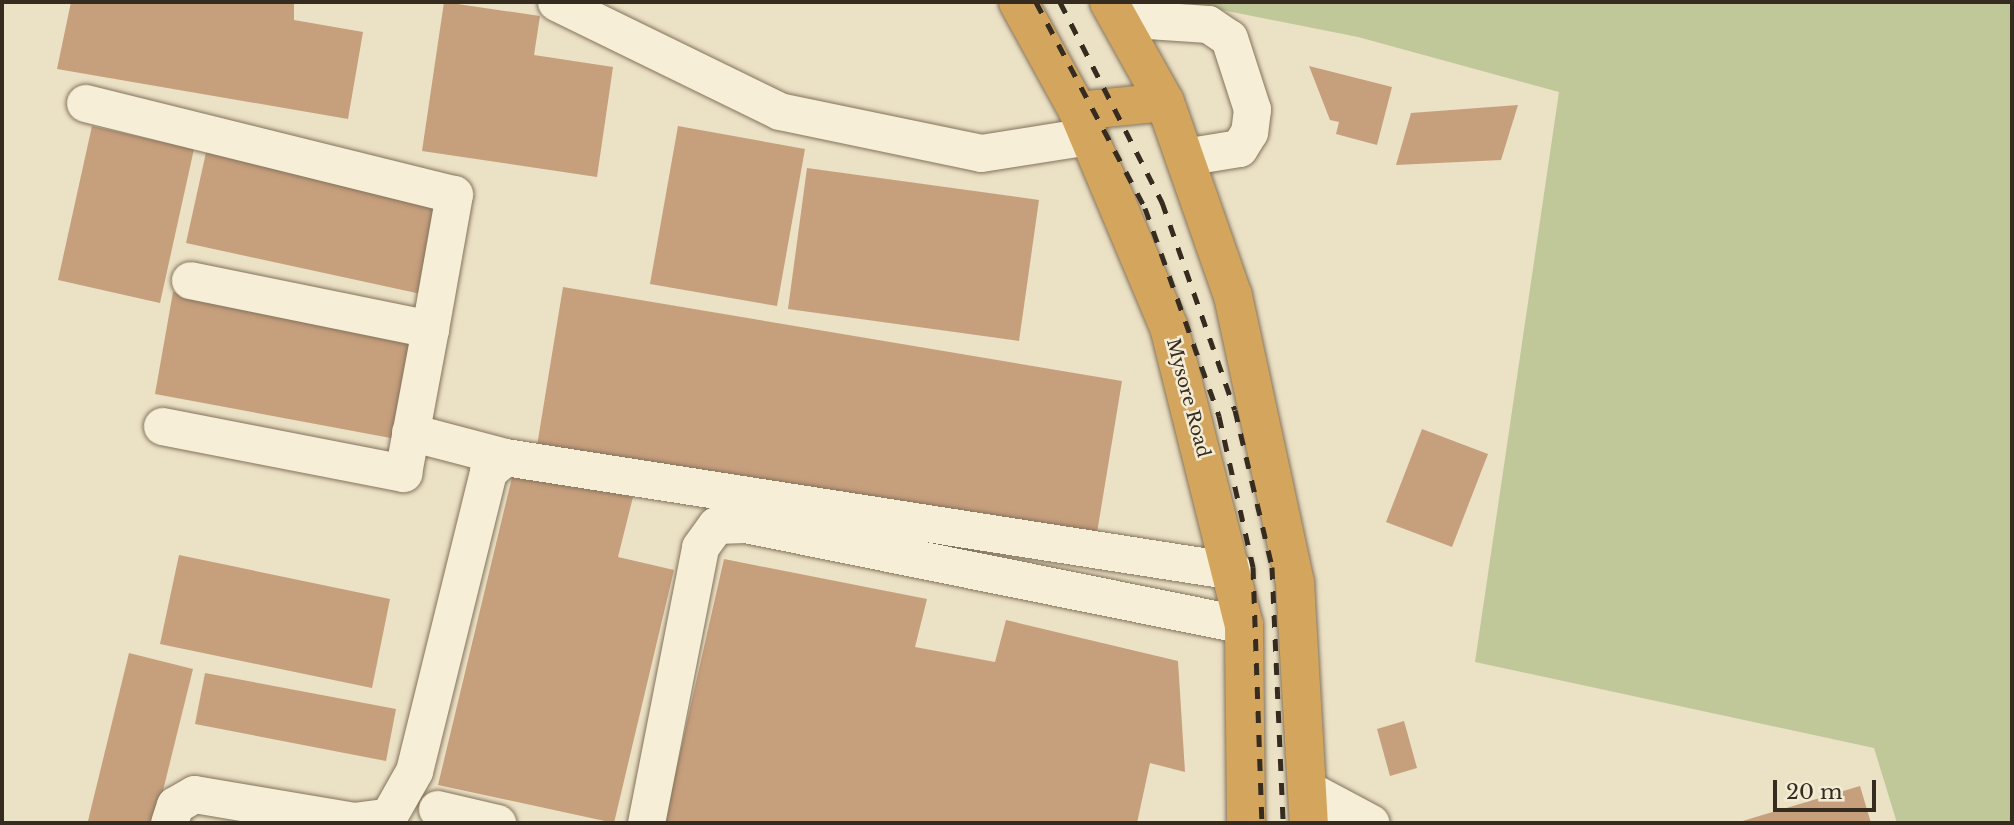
<!DOCTYPE html>
<html>
<head>
<meta charset="utf-8">
<style>
	body { margin:0 }
	#map { position:relative; width:2014px; height:825px; overflow:hidden; background:#ebe1c5; font-family:"Libre Baskerville",serif }
	div>[style] { position:absolute }
	.green>* { inset:0; background:#c0c899 }
	.building>* { inset:0; background:#c69f7d }
	.roads { filter:drop-shadow(0 0 2px #84735c) drop-shadow(0 0 2px #84735c) }
	.minor>* { height:37px; margin:-18.5px; padding:0 18.5px; transform-origin:18.5px; border-radius:18.5px; background:#f6eed7 }
	.highway>* { height:38px; margin:-19px; padding:0 19px; transform-origin:19px; border-radius:19px; background:#d4a55c }
	.rail>* { height:5px; margin-top:-2.5px; transform-origin:0; background:repeating-linear-gradient(90deg,#352b1f 0 12px,transparent 0 24px) }
	span { translate:-50% -50%; white-space:nowrap; text-align:center; line-height:1.15; -webkit-text-stroke:5px #f3ebd4; paint-order:stroke }
	.street-label { font-size:18px; color:#352b1f }
	.frame { position:absolute; inset:0; border:4px solid #352b1f; pointer-events:none }
	.scale { position:absolute; left:1773px; top:780px; width:103px; height:32px; box-sizing:border-box; border:4px solid #352b1f; border-top:0; padding-left:9px; font-size:21px; line-height:24px; white-space:nowrap; color:#352b1f; -webkit-text-stroke:5px #f3ebd4; paint-order:stroke }
</style>
</head>
<body>
<div id="map">
	<div class="green">
		<div style="clip-path:polygon(1182px 2px,2012px 2px,2012px 823px,1897px 823px,1874px 748px,1475px 662px,1559px 92px,1358px 37px)"></div>
	</div>
	<div class="building">
		<div style="clip-path:polygon(71px 2px,294px 2px,294px 20px,363px 32px,348px 119px,57px 69px)"></div>
		<div style="clip-path:polygon(444px 2px,540px 16px,534px 55px,613px 67px,597px 177px,422px 151px)"></div>
		<div style="clip-path:polygon(1309px 66px,1392px 87px,1377px 145px,1336px 134px,1339px 122px,1330px 120px)"></div>
		<div style="clip-path:polygon(1518px 105px,1501px 160px,1396px 165px,1411px 113px)"></div>
		<div style="clip-path:polygon(92px 126px,194px 149px,160px 303px,58px 280px)"></div>
		<div style="clip-path:polygon(678px 126px,805px 149px,777px 306px,650px 284px)"></div>
		<div style="clip-path:polygon(207px 148px,441px 198px,421px 294px,186px 243px)"></div>
		<div style="clip-path:polygon(807px 168px,1039px 200px,1019px 341px,788px 309px)"></div>
		<div style="clip-path:polygon(563px 287px,1122px 381px,1095px 545px,536px 452px)"></div>
		<div style="clip-path:polygon(173px 292px,415px 337px,396px 439px,155px 394px)"></div>
		<div style="clip-path:polygon(1422px 429px,1488px 454px,1452px 547px,1386px 522px)"></div>
		<div style="clip-path:polygon(514px 469px,633px 497px,618px 557px,674px 570px,614px 823px,438px 785px)"></div>
		<div style="clip-path:polygon(179px 555px,390px 599px,372px 688px,160px 644px)"></div>
		<div style="clip-path:polygon(724px 559px,927px 599px,915px 647px,995px 662px,1006px 620px,1178px 661px,1185px 772px,1150px 763px,1137px 823px,664px 823px)"></div>
		<div style="clip-path:polygon(129px 653px,193px 669px,155px 823px,98px 823px,88px 821px)"></div>
		<div style="clip-path:polygon(205px 673px,396px 709px,386px 761px,195px 724px)"></div>
		<div style="clip-path:polygon(1404px 721px,1417px 768px,1390px 776px,1377px 729px)"></div>
		<div style="clip-path:polygon(1860px 786px,1871px 823px,1736px 823px)"></div>
	</div>
	<div class="roads">
		<div class="minor">
			<div style="left:556px;top:2px;width:248px;rotate:26deg"></div>
			<div style="left:779px;top:111px;width:206px;rotate:11.7deg"></div>
			<div style="left:981px;top:153px;width:108px;rotate:-9deg"></div>
			<div style="left:1118px;top:18px;width:90px;rotate:3.8deg"></div>
			<div style="left:1208px;top:24px;width:25px;rotate:34deg"></div>
			<div style="left:1229px;top:38px;width:75px;rotate:72.1deg"></div>
			<div style="left:1252px;top:109px;width:23px;rotate:97deg"></div>
			<div style="left:1249px;top:132px;width:19px;rotate:122deg"></div>
			<div style="left:1239px;top:148px;width:56px;rotate:170.7deg"></div>
			<div style="left:85px;top:103px;width:380px;rotate:13.9deg"></div>
			<div style="left:454px;top:194px;width:137px;rotate:100.1deg"></div>
			<div style="left:430px;top:329px;width:245px;rotate:-168.5deg"></div>
			<div style="left:162px;top:426px;width:246px;rotate:11deg"></div>
			<div style="left:403px;top:473px;width:147px;rotate:-79.4deg"></div>
			<div style="left:410px;top:432px;width:98px;rotate:14.7deg"></div>
			<div style="left:1307px;top:789px;width:72px;rotate:28deg"></div>
			<div style="left:437px;top:809px;width:62px;rotate:13.1deg"></div>
			<div style="left:169px;top:823px;width:19px;rotate:-72deg"></div>
			<div style="left:175px;top:805px;width:22px;rotate:-30deg"></div>
			<div style="left:194px;top:794px;width:161px;rotate:9.6deg"></div>
			<div style="left:353px;top:821px;width:35px;rotate:-7deg"></div>
			<div style="left:388px;top:817px;width:53px;rotate:-60.5deg"></div>
			<div style="left:414px;top:771px;width:309px;rotate:-76.1deg"></div>
			<div style="left:488px;top:471px;width:22px;rotate:-39deg"></div>
			<div style="left:505px;top:457px;width:738px;rotate:8.89deg"></div>
			<div style="left:646px;top:823px;width:281px;rotate:-78.9deg"></div>
			<div style="left:700px;top:547px;width:27px;rotate:-54deg"></div>
			<div style="left:716px;top:525px;width:29px;rotate:-2deg"></div>
			<div style="left:745px;top:524px;width:509px;rotate:11.44deg"></div>
		</div>
		<div class="highway">
			<div style="left:1018px;top:2px;width:124px;rotate:61.2deg"></div>
			<div style="left:1078px;top:111px;width:234px;rotate:67.2deg"></div>
			<div style="left:1169px;top:327px;width:307px;rotate:75.9deg"></div>
			<div style="left:1244px;top:625px;width:198px;rotate:89.4deg"></div>
			<div style="left:1109px;top:2px;width:115px;rotate:60.8deg"></div>
			<div style="left:1165px;top:102px;width:206px;rotate:70.7deg"></div>
			<div style="left:1233px;top:296px;width:294px;rotate:77.8deg"></div>
			<div style="left:1295px;top:583px;width:240px;rotate:86.7deg"></div>
			<div style="left:1078px;top:111px;width:87px;rotate:-5.9deg"></div>
		</div>
	</div>
	<div class="rail">
		<div style="left:1036px;top:2px;width:233px;rotate:62.1deg"></div>
		<div style="left:1145px;top:208px;width:221px;rotate:70.4deg"></div>
		<div style="left:1219px;top:416px;width:155px;rotate:77.3deg"></div>
		<div style="left:1253px;top:567px;width:256px;rotate:88deg"></div>
		<div style="left:1060px;top:2px;width:225px;rotate:63deg"></div>
		<div style="left:1162px;top:202px;width:220px;rotate:70.7deg"></div>
		<div style="left:1235px;top:410px;width:161px;rotate:76.7deg"></div>
		<div style="left:1272px;top:567px;width:256px;rotate:87.5deg"></div>
	</div>
	<div class="street-label">
		<span style="left:1188px;top:398px;rotate:75deg">Mysore Road</span>
	</div>
	<div class="frame"></div>
	<div class="scale">20 m</div>
</div>
</body>
</html>
